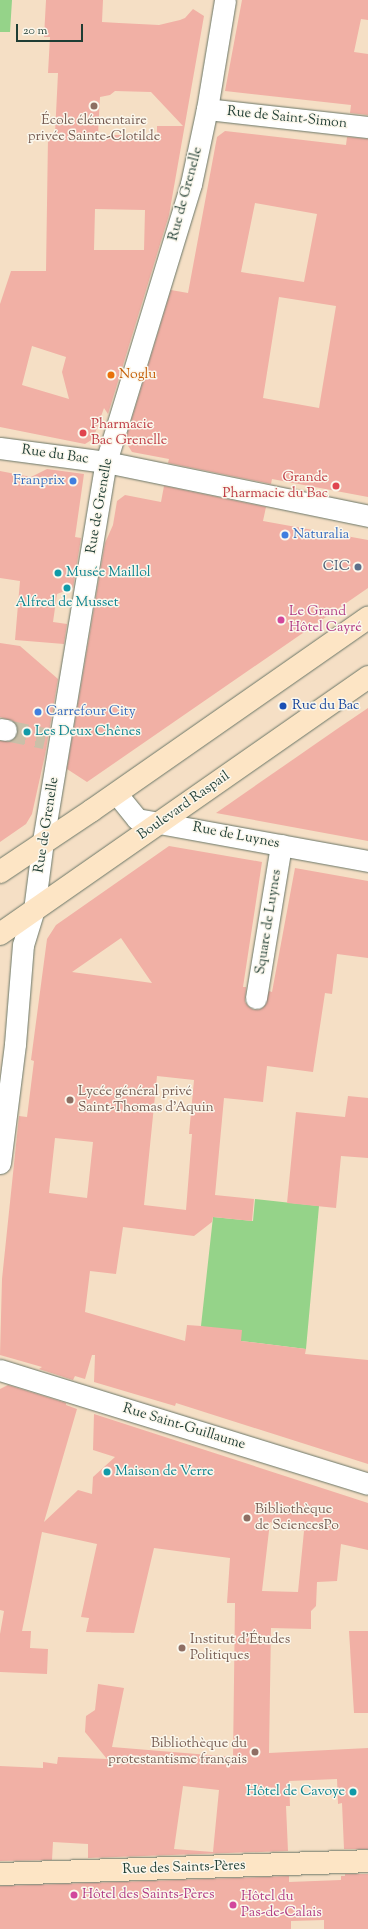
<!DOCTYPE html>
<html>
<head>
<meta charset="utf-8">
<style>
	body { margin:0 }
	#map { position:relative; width:368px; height:1929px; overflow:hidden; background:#f5dfc5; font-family:"Sorts Mill Goudy",serif }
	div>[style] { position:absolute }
	.green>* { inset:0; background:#95d389 }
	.building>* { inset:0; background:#f1b0a5 }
	.street-tunnel>* { height:21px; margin-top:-10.5px; transform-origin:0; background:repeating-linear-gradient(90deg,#cabfa8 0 21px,transparent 0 31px) }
	.roads { filter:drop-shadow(0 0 1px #6a7667) drop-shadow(0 0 1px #6a7667) }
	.street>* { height:21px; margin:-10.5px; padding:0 10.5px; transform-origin:10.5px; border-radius:10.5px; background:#fff }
	.secondary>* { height:22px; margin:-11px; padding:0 11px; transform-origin:11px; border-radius:11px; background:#fde5c5 }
	.dots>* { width:11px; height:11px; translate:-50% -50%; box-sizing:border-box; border:2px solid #fbf7ec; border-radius:50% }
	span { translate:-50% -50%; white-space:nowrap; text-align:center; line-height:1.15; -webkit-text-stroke:3px #fbf7ec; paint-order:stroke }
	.street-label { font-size:14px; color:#1f3d34 }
	.education-label { font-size:14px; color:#785e54 }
	.left { translate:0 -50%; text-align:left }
	.right { translate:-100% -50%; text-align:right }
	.food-label { font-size:14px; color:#c56008 }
	.health-label { font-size:14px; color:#be3a42 }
	.shop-label { font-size:14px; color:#366cbe }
	.service-label { font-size:14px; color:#4e5e75 }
	.culture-label { font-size:14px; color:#0d838f }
	.hotel-label { font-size:14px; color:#b23c85 }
	.transit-label { font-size:14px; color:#164399 }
	.scale { position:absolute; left:16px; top:24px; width:67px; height:18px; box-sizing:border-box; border:2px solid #1f3d34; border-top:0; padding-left:5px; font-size:12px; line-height:14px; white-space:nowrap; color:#1f3d34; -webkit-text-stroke:3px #fbf7ec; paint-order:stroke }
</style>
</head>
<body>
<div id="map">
	<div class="green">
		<div style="clip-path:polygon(0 0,12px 0,10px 32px,0 32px)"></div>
		<div style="clip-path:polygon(255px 1199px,319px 1206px,306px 1349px,241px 1341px,201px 1326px,213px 1217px,253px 1221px)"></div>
	</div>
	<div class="building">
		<div style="clip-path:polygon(evenodd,46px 0,103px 0,102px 22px,119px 23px,159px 25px,180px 20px,185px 18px,193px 9px,204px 16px,169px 215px,108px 414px,104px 408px,93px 439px,85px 444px,0 427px,0 304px,11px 271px,46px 271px,48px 137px,50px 134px,55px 134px,58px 73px,48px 73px,50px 37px,44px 37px,46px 0,115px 91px,151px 92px,183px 126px,157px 126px,157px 135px,98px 135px,100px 97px,110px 95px,115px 91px,46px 0,95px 209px,145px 210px,144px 250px,94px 250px,95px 209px,46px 0,32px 346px,66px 357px,62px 372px,69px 399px,22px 385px,32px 346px)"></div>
		<div style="clip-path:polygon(242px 0,368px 0,368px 20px,361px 19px,354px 52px,368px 54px,368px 115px,350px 113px,351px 105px,225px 91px)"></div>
		<div style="clip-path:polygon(evenodd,225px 131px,346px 145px,347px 137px,368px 139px,368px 497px,272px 479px,271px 484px,168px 463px,169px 459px,132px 452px,125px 441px,171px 290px,188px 293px,217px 137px,225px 131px,255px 203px,317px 214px,304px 282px,241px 272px,255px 203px,225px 131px,279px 297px,336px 306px,319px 408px,263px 398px,279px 297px)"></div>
		<div style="clip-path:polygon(47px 469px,84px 474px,75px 537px,81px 538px,73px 588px,57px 594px,53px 622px,67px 624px,64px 644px,15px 640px,20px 581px,0 578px,0 471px,31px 477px)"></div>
		<div style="clip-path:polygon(164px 486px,266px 507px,263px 521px,368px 540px,368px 588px,87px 782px,67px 769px,105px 543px,113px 525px,117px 501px,125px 495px,161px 502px)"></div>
		<div style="clip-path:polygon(0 643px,20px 646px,58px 679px,45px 755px,32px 814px,26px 824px,0 842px,0 741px,11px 741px,15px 737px,18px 732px,17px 725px,13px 721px,0 717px)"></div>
		<div style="clip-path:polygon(368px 708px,368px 841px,216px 813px,337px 729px)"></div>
		<div style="clip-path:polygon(evenodd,169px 846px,262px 862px,243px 987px,246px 987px,245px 1002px,249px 1007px,254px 1010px,261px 1009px,265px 1005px,269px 991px,272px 992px,295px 868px,368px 881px,368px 958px,337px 954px,332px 994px,325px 993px,313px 1072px,267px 1066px,263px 1102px,224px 1098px,215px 1195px,254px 1199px,252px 1221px,213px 1217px,212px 1222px,194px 1236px,123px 1227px,116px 1274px,90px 1271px,85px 1312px,185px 1341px,187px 1325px,201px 1326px,242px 1330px,241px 1341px,306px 1349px,305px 1354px,368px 1360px,368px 1464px,176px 1403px,175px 1406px,94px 1382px,95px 1355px,92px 1355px,85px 1379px,75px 1376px,73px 1380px,39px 1369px,42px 1367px,0 1355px,2px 1279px,19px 1116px,27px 1117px,34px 1061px,31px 1060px,47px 939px,56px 925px,169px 846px,121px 938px,152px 983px,72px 972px,121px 938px,169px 846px,157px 1076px,194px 1080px,189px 1134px,192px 1134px,186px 1210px,144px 1205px,157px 1076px,169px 846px,55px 1138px,93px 1142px,87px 1198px,49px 1193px,55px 1138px)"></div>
		<div style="clip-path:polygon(348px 1096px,368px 1098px,368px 1158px,341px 1156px,336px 1208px,287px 1203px,296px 1112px,345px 1117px)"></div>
		<div style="clip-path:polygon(evenodd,8px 1385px,66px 1403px,66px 1405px,77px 1409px,44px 1522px,78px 1490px,92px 1494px,93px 1477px,115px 1457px,93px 1450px,94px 1414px,368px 1503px,368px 1550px,341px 1544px,337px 1581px,317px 1582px,316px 1606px,311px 1611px,311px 1629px,271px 1628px,269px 1753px,368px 1748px,368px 1849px,344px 1849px,342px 1803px,338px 1804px,337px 1779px,289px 1781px,290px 1806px,286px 1806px,288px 1851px,88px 1858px,88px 1844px,53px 1842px,52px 1860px,0 1861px,0 1766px,43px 1768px,43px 1762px,57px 1764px,58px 1757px,107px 1759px,85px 1732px,86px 1716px,95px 1710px,98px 1684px,124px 1688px,112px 1747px,233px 1757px,235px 1603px,227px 1603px,230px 1558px,154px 1548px,134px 1633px,86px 1632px,89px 1618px,81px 1617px,97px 1544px,42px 1532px,22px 1631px,31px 1631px,30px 1648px,48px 1649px,47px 1674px,0 1672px,0 1634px,4px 1611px,0 1610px,0 1389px,8px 1385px,270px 1522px,304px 1531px,298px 1592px,262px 1591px,270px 1522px,8px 1385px,183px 1786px,219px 1790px,213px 1852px,174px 1849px,183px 1786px)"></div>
		<div style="clip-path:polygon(349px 1631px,368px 1631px,368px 1713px,354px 1713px)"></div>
		<div style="clip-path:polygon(345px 1874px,368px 1874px,368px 1929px,324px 1929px,324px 1920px,291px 1921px,291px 1929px,0 1929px,0 1886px,289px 1876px,289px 1882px,341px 1880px,341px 1876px,345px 1876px)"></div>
	</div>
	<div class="street-tunnel">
		<div style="left:6px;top:730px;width:40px;rotate:12deg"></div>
	</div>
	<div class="roads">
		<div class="street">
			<div style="left:207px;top:109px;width:162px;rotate:6.4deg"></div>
			<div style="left:0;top:448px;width:107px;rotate:7.5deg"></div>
			<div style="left:106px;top:462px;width:268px;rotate:11.6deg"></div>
			<div style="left:0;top:729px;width:6px;rotate:9deg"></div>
			<div style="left:116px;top:793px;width:33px;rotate:51deg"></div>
			<div style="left:137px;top:819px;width:235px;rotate:10.3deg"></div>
			<div style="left:256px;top:998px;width:155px;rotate:-80.7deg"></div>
			<div style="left:0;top:1163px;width:120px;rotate:-82.8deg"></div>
			<div style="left:15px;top:1044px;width:99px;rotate:-85.4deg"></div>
			<div style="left:23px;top:945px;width:37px;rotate:-73deg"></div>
			<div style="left:34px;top:910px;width:70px;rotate:-82.6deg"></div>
			<div style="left:43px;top:841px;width:384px;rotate:-80.6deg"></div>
			<div style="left:106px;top:462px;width:291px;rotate:-73deg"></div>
			<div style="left:191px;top:184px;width:77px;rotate:-78deg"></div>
			<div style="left:207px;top:109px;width:110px;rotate:-80.6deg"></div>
			<div style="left:0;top:1370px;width:385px;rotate:17.2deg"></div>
		</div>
		<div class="secondary">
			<div style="left:0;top:872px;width:110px;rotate:-33.8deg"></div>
			<div style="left:91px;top:811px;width:338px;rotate:-34.9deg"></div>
			<div style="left:0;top:934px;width:449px;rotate:-34.9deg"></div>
			<div style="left:0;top:1874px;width:368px;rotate:-2deg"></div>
		</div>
	</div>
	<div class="dots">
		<div style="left:94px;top:106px;background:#8d6e63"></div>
		<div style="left:111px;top:375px;background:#e8710a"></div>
		<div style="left:83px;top:433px;background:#e0444e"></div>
		<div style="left:73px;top:481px;background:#3f7fe0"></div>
		<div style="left:336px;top:486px;background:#e0444e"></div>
		<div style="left:285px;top:535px;background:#3f7fe0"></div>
		<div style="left:358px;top:567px;background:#5c6f8a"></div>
		<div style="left:58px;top:573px;background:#0f9aa8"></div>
		<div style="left:67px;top:588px;background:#0f9aa8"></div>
		<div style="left:281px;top:620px;background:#d1479c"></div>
		<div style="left:283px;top:706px;background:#1a4fb4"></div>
		<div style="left:38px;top:712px;background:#3f7fe0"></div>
		<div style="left:27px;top:732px;background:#0f9aa8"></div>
		<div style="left:70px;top:1100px;background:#8d6e63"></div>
		<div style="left:107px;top:1472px;background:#0f9aa8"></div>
		<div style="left:247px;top:1518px;background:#8d6e63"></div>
		<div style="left:182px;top:1648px;background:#8d6e63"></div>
		<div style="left:255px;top:1752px;background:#8d6e63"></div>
		<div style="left:353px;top:1792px;background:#0f9aa8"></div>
		<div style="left:74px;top:1895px;background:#d1479c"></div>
		<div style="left:233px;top:1905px;background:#d1479c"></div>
	</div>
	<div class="street-label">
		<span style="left:287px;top:118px;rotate:6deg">Rue de Saint-Simon</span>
		<span style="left:186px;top:194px;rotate:-75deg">Rue de Grenelle</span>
		<span style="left:55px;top:455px;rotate:8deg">Rue du Bac</span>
		<span style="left:100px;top:506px;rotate:-80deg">Rue de Grenelle</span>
		<span style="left:184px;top:806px;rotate:-35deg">Boulevard Raspail</span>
		<span style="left:47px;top:825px;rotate:-81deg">Rue de Grenelle</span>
		<span style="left:236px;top:836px;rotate:11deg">Rue de Luynes</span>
		<span style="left:269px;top:922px;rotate:-81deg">Square de Luynes</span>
		<span style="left:184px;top:1427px;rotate:17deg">Rue Saint-Guillaume</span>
		<span style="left:184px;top:1868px;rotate:-2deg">Rue des Saints-Pères</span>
	</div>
	<div class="education-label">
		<span style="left:94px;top:129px">École élémentaire<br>privée Sainte-Clotilde</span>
		<span class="left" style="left:78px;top:1100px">Lycée général privé<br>Saint-Thomas d'Aquin</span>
		<span class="left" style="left:255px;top:1518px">Bibliothèque<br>de SciencesPo</span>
		<span class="left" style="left:190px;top:1648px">Institut d'Études<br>Politiques</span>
		<span class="right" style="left:247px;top:1752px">Bibliothèque du<br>protestantisme français</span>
	</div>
	<div class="food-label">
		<span class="left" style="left:119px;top:375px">Noglu</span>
	</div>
	<div class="health-label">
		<span class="left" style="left:91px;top:433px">Pharmacie<br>Bac Grenelle</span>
		<span class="right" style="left:328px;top:486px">Grande<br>Pharmacie du Bac</span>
	</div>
	<div class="shop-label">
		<span class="right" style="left:65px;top:481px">Franprix</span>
		<span class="left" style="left:293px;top:535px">Naturalia</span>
		<span class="left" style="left:46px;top:712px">Carrefour City</span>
	</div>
	<div class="service-label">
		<span class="right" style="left:350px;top:567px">CIC</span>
	</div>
	<div class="culture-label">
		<span class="left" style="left:66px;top:573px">Musée Maillol</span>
		<span style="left:67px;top:603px">Alfred de Musset</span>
		<span class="left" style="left:35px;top:732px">Les Deux Chênes</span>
		<span class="left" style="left:115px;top:1472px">Maison de Verre</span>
		<span class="right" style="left:345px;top:1792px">Hôtel de Cavoye</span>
	</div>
	<div class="hotel-label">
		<span class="left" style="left:289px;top:620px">Le Grand<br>Hôtel Cayré</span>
		<span class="left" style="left:82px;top:1895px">Hôtel des Saints-Pères</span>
		<span class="left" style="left:241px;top:1905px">Hôtel du<br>Pas-de-Calais</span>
	</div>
	<div class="transit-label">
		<span class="left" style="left:292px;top:706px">Rue du Bac</span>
	</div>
	<div class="scale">20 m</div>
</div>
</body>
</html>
